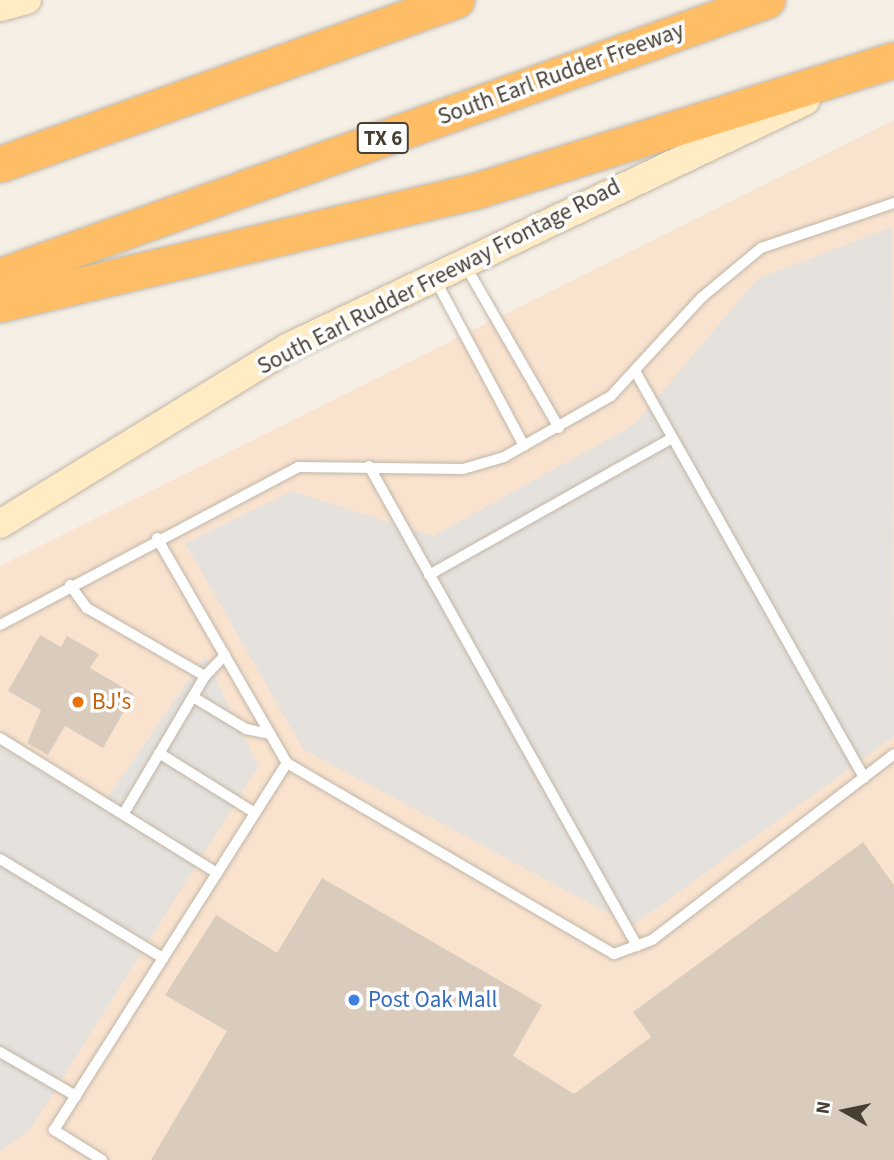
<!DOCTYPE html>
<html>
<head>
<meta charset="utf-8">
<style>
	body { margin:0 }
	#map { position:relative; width:894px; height:1160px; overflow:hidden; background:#f5efe6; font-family:"Source Sans 3",sans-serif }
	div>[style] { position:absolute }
	.commercial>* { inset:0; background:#f9e3cf }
	.parking>* { inset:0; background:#e5e2de }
	.building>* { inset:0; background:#daccbd }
	.roads { filter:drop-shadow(0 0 2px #c1b6a7) drop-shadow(0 0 2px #c1b6a7) }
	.lane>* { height:10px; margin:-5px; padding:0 5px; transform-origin:5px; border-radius:5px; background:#fff }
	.secondary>* { height:28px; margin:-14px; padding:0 14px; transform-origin:14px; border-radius:14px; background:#ffecc5 }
	.highway>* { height:35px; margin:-17.5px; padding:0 17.5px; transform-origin:17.5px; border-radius:17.5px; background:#ffbe66 }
	.dots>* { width:19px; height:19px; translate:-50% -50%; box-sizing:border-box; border:4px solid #fff; border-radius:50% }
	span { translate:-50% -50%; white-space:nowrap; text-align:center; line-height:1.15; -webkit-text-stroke:7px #fff; paint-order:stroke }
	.shield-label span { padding:2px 5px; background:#fff; border:2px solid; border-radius:5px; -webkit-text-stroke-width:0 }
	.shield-label { font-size:21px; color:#483f34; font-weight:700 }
	.street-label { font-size:23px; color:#483f34 }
	.food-label { font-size:23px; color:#c56008 }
	.left { translate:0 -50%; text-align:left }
	.shop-label { font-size:23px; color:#366cbe }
	.north { position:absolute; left:810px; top:1076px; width:70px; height:70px; -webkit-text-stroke:5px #fff; paint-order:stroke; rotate:279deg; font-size:19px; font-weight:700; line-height:28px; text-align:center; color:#483f34 }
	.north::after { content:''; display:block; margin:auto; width:24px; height:32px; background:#483f34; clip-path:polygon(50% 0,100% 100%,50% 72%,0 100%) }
</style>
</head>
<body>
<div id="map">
	<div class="commercial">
		<div style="clip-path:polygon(894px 120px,894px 1160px,0 1160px,0 566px)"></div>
	</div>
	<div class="parking">
		<div style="clip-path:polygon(892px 227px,894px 736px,632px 926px,303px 749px,185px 543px,292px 491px,433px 536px,634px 425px,757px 279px)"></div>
		<div style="clip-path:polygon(205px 656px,258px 767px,30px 1130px,0 1151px,0 745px,102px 806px)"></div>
	</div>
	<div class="building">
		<div style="clip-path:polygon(40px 635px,61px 647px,67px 636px,99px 654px,90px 668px,134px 694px,103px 748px,65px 726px,48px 755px,27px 743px,41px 710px,8px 691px)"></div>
		<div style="clip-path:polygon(863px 842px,894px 885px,894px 1160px,151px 1160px,227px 1031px,165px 995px,216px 915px,277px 953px,322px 878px,542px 1005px,513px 1056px,574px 1094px,651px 1037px,633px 1012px)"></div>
	</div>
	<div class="roads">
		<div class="lane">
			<div style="left:465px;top:265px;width:188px;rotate:60deg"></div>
			<div style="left:436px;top:281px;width:187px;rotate:61.9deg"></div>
			<div style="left:635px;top:371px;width:467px;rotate:60.6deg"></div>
			<div style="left:369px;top:466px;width:550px;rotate:60.82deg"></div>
			<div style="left:157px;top:538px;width:260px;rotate:60deg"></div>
			<div style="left:429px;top:575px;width:279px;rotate:-29.4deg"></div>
			<div style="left:70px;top:585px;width:29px;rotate:54deg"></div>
			<div style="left:87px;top:608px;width:136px;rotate:30deg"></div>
			<div style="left:205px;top:676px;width:159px;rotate:120.6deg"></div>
			<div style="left:0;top:625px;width:337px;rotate:-27.9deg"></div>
			<div style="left:298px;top:467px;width:165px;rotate:0.7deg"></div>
			<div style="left:463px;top:469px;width:43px;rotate:-16.3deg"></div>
			<div style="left:504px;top:457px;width:123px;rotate:-29.7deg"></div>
			<div style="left:611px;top:396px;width:133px;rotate:-47.4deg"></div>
			<div style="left:701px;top:298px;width:78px;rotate:-39.8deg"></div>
			<div style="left:761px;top:248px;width:140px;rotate:-18.7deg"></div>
			<div style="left:205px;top:676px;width:29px;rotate:-46deg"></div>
			<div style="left:193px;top:697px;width:62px;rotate:31.1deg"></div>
			<div style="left:246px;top:729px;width:25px;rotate:12deg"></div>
			<div style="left:0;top:738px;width:256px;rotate:31.9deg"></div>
			<div style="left:159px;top:753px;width:113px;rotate:32deg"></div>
			<div style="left:0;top:859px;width:191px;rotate:31.3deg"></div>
			<div style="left:0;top:1052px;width:88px;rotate:30.1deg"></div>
			<div style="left:102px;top:1160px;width:57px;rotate:-148deg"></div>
			<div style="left:54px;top:1130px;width:435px;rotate:-57.6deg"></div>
			<div style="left:287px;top:763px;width:379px;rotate:30.3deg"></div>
			<div style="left:614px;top:954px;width:40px;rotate:-20.2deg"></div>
			<div style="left:652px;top:940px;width:305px;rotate:-37.5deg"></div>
		</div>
		<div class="secondary">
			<div style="left:0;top:7px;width:28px;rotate:-15deg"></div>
			<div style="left:0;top:524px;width:339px;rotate:-31.5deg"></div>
			<div style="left:289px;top:347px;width:572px;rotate:-25.49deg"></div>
		</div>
		<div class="highway">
			<div style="left:0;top:164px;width:485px;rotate:-19.8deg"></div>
			<div style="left:0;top:276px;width:815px;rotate:-19.79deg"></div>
			<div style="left:0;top:304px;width:488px;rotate:-13.4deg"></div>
			<div style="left:475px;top:191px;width:439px;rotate:-17.4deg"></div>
		</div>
	</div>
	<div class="dots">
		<div style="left:78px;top:702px;background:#e8710a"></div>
		<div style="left:354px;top:1000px;background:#3f7fe0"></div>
	</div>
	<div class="shield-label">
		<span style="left:383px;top:138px">TX 6</span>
	</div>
	<div class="street-label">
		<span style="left:561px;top:74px;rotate:-20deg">South Earl Rudder Freeway</span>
		<span style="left:439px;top:277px;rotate:-27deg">South Earl Rudder Freeway Frontage Road</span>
	</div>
	<div class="food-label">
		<span class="left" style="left:92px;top:702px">BJ's</span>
	</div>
	<div class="shop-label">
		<span class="left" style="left:368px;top:1000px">Post Oak Mall</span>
	</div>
	<div class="north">N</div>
</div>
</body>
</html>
